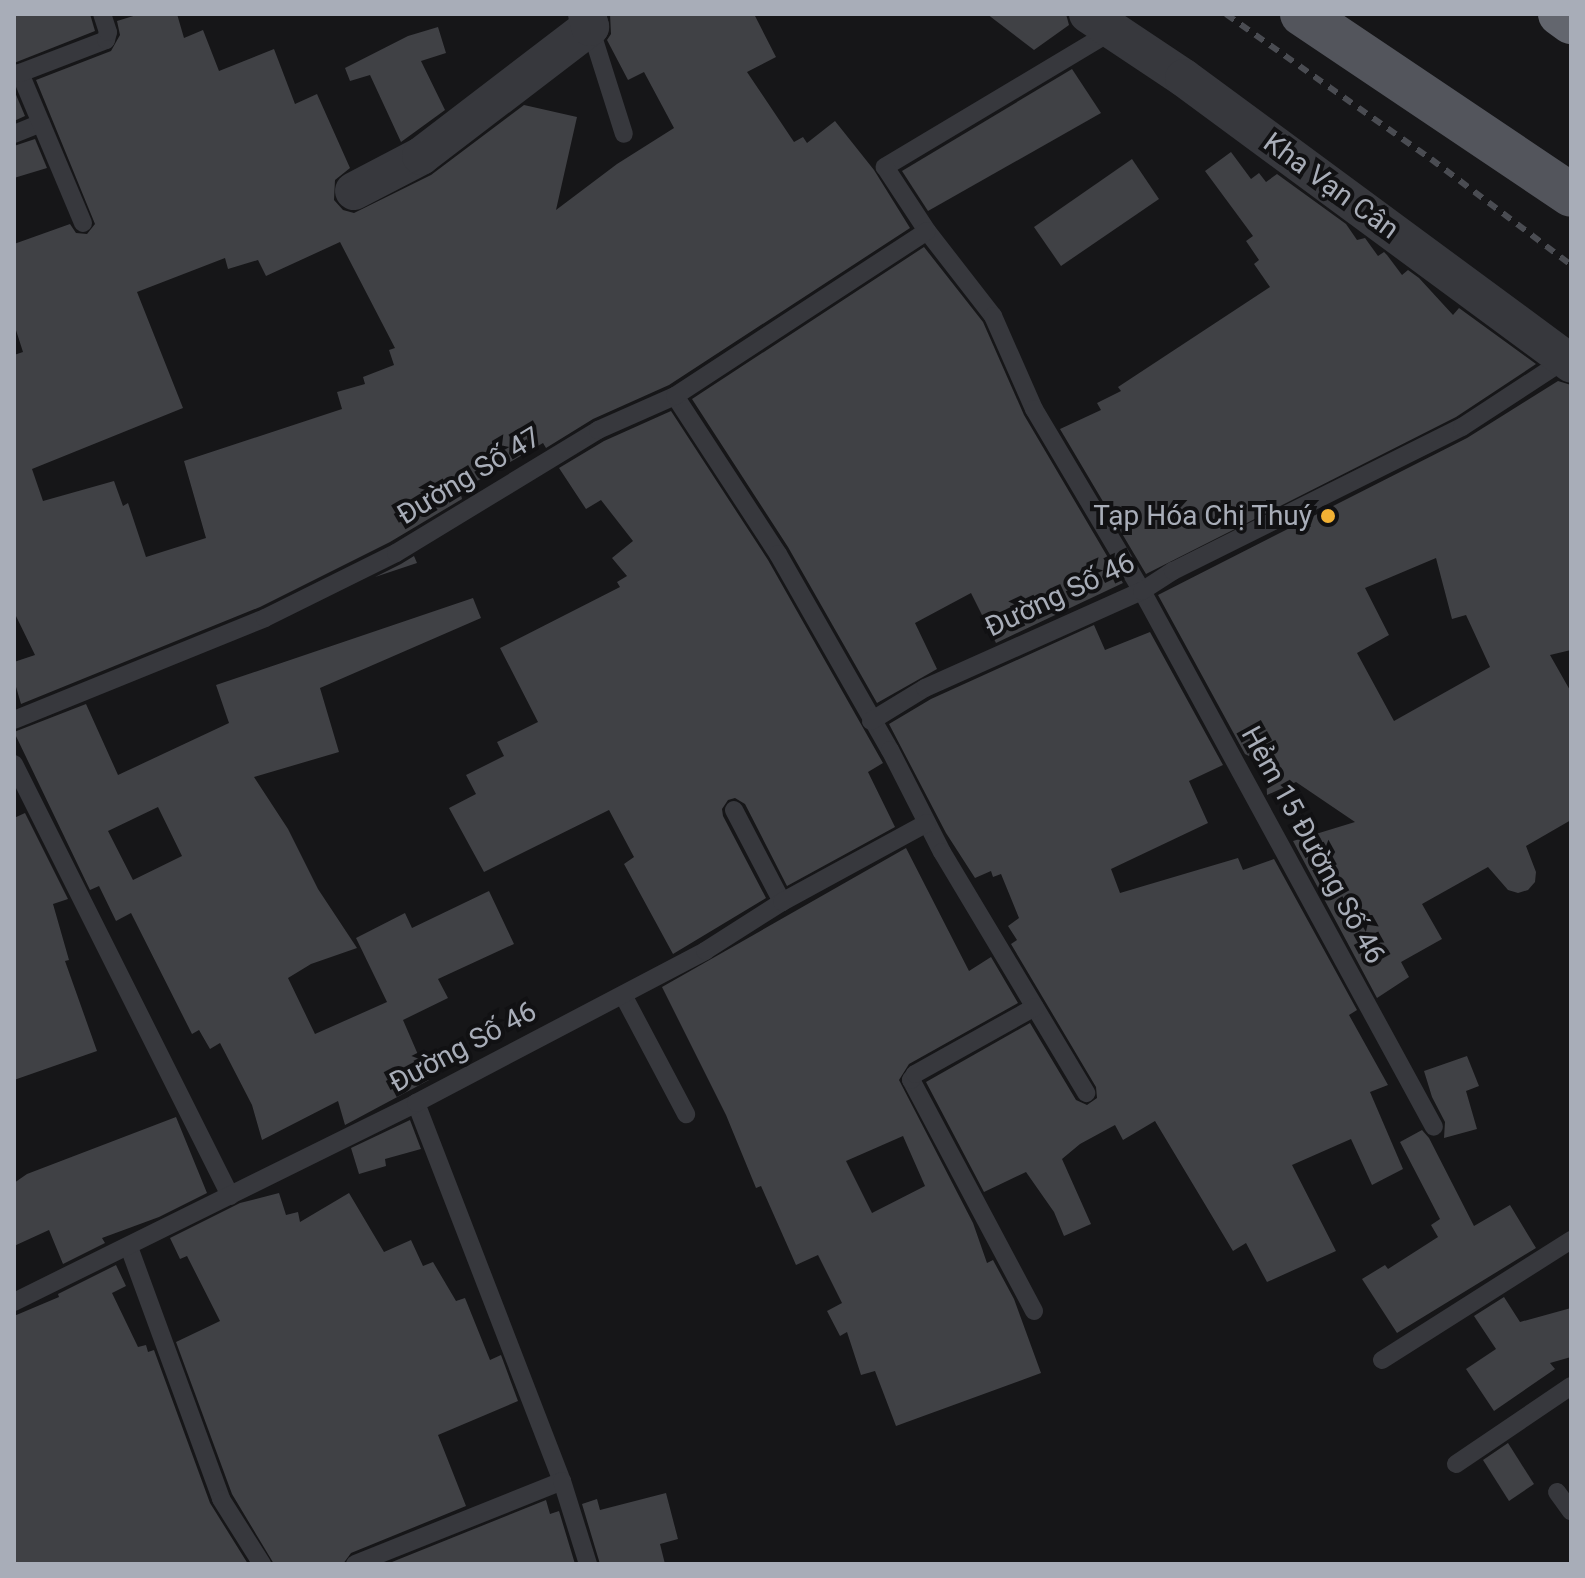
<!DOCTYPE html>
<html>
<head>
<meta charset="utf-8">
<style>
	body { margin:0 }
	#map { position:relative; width:1585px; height:1578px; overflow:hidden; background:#161618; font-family:Roboto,sans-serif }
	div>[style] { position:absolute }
	.building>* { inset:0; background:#404145 }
	.lane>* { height:18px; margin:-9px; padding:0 9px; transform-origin:9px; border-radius:9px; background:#37383d }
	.street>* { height:38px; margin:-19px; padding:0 19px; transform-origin:19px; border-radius:19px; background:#37383d }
	.primary>* { height:44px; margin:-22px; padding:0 22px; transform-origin:22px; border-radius:22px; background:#53555c }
	.highway>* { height:44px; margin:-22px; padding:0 22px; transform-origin:22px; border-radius:22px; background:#63666e }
	.rail>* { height:6px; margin-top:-3px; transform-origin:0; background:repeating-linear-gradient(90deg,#4a4c52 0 10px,transparent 0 18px) }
	.dots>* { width:22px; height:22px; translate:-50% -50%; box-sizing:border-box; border:4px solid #111113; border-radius:50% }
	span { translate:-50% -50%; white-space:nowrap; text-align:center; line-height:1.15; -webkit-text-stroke:8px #111113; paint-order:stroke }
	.street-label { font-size:28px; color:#a8adb8 }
	.poi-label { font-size:28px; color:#a8adb8 }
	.right { translate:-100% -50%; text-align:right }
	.frame { position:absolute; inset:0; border:16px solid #a8adb8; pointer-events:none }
</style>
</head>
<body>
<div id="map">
	<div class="building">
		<div style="clip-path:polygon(14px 14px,90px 14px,95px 31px,14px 63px)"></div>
		<div style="clip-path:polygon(evenodd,140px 14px,177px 14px,184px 38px,203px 30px,219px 71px,274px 49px,295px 104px,317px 94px,350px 168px,335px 180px,334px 200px,343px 210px,354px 213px,431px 175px,524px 105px,577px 117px,556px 210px,617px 164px,674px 128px,644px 72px,628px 80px,607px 40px,611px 34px,610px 14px,754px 14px,776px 57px,747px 72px,794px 142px,803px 137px,807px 143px,835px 121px,874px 170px,910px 228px,669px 385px,593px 419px,546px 448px,543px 443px,460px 491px,462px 499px,390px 542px,260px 607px,21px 704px,14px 680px,14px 662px,35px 655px,14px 612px,14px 355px,23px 352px,14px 324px,14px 244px,70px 224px,76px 233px,87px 234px,95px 224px,36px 80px,111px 51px,120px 35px,117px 21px,140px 14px,340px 242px,395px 348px,389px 350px,394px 365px,363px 377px,365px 384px,337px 392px,342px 409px,184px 461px,206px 538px,146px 557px,128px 503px,123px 506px,114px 481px,43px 501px,32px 469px,183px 408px,137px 292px,225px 258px,228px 269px,258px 260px,266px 276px,340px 242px)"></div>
		<div style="clip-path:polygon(987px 14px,1066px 14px,1069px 25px,1034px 50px)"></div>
		<div style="clip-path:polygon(438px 27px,446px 53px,421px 61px,445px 110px,401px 142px,370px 75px,350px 81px,345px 68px,408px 36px)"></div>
		<div style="clip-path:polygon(1072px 69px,1101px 113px,928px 211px,902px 171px)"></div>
		<div style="clip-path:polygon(14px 90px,25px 116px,14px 121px)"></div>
		<div style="clip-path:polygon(35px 139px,47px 168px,14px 178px,14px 146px)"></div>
		<div style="clip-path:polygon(1231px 152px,1251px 179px,1259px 173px,1266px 182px,1277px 174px,1346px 224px,1357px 240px,1365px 238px,1378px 256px,1384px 252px,1387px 255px,1402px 275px,1408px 270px,1419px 278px,1453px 315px,1459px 308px,1536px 364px,1456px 417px,1146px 574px,1060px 429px,1101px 410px,1097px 403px,1121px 391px,1118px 387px,1270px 287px,1254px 264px,1259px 260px,1246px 241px,1253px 236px,1205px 171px)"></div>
		<div style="clip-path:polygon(1132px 159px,1159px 199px,1061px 266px,1034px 227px)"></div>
		<div style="clip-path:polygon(924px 247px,983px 322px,1024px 415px,1123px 583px,996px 643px,971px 593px,915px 623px,937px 669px,877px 703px,788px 547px,692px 399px)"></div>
		<div style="clip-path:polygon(evenodd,1558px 381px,1571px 385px,1571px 650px,1550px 655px,1571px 692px,1571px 820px,1526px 846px,1536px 872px,1535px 882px,1528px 890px,1518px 893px,1508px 890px,1488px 867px,1422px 904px,1442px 939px,1401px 962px,1409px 977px,1377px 998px,1293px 841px,1355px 822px,1296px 782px,1267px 795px,1265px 748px,1249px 756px,1245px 754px,1158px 595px,1467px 438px,1558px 381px,1436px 558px,1452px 619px,1466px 615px,1490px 667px,1394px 721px,1357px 653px,1389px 635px,1365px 588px,1436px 558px)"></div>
		<div style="clip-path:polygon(671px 411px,768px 560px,879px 756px,883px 763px,868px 772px,895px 827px,787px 886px,745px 804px,735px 798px,728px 800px,722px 809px,723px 816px,766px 898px,673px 954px,624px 864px,634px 857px,609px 810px,484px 872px,449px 808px,476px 794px,466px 775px,504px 756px,497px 742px,538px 722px,500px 648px,620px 587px,617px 582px,627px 576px,612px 558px,633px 541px,601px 500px,586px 509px,559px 468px,604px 441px)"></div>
		<div style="clip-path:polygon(414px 556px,417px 563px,375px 577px,401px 564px)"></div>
		<div style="clip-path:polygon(evenodd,473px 598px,481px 618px,320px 688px,339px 752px,254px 777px,288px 829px,318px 889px,357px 948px,311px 964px,288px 978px,315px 1034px,387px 1002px,356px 938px,405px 913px,412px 928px,489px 891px,514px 944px,438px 979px,448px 998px,403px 1020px,429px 1080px,345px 1125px,338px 1101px,262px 1140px,252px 1105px,220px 1043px,210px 1049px,199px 1030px,192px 1034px,131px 913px,116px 921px,99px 886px,90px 890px,14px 732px,86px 704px,118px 775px,229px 723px,216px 685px,473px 598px,158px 807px,182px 856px,133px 880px,108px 831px,158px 807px)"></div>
		<div style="clip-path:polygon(1094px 625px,1105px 650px,1150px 632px,1223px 765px,1189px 781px,1208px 823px,1111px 869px,1120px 893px,1238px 858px,1243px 870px,1274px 859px,1357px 1010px,1349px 1015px,1388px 1085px,1370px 1092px,1403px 1169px,1372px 1185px,1351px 1139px,1292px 1165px,1336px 1251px,1267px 1282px,1246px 1243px,1233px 1251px,1155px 1121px,1123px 1140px,1115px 1125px,1080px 1144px,1062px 1159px,1091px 1224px,1064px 1236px,1054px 1212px,1026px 1172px,984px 1192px,926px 1082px,1030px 1023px,1076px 1100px,1087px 1105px,1097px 1098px,1096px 1087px,1011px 944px,1017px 940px,1008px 926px,1019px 918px,1001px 874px,993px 877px,991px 871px,975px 878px,946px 833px,889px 724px,931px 699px)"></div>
		<div style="clip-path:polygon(25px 813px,68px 899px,53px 904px,69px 960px,65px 961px,97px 1051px,14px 1080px,14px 818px)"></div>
		<div style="clip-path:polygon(evenodd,906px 848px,969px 971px,991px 957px,1018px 1003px,909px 1064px,899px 1080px,973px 1223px,987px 1263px,993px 1260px,1014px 1299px,1041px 1373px,896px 1426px,875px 1371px,861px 1375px,847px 1332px,840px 1336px,827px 1311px,842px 1303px,818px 1255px,796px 1265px,761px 1186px,756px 1188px,726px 1115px,662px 987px,906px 848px,903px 1136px,925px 1186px,872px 1213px,846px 1161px,903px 1136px)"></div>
		<div style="clip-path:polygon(1467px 1056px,1479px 1086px,1466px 1091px,1477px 1129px,1444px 1138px,1445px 1122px,1432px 1097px,1424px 1071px)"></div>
		<div style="clip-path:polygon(176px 1117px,207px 1193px,159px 1217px,102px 1238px,105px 1243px,63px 1264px,49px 1230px,14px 1246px,14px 1183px,27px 1174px)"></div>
		<div style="clip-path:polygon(410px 1120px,421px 1149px,385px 1159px,386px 1166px,359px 1174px,351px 1148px)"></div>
		<div style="clip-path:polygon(1422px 1130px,1429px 1138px,1474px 1226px,1510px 1205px,1536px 1248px,1397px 1333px,1362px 1279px,1385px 1265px,1388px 1269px,1438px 1237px,1431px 1225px,1440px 1219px,1400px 1142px)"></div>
		<div style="clip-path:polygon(279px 1193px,286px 1215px,298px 1212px,300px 1222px,349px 1193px,384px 1252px,411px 1240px,423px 1266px,433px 1262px,456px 1301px,465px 1298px,490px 1360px,501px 1355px,518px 1401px,438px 1435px,466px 1506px,351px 1553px,343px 1564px,274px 1564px,232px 1494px,176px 1342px,220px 1321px,187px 1256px,180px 1259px,170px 1238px,240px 1203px)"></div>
		<div style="clip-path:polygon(116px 1265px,126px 1286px,112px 1293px,138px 1347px,146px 1345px,148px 1352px,154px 1350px,210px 1503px,248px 1564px,14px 1564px,14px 1316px,59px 1297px,58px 1294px)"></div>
		<div style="clip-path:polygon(1504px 1297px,1520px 1322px,1571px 1308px,1571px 1357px,1550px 1363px,1555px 1369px,1494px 1411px,1466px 1369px,1496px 1349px,1474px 1316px)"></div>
		<div style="clip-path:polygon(1508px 1443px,1534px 1484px,1509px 1501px,1483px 1460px)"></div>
		<div style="clip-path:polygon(666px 1493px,678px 1539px,660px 1544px,665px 1564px,600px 1564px,582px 1504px,597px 1499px,600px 1510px)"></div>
		<div style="clip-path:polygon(546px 1500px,550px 1514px,559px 1511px,575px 1564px,387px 1564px)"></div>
	</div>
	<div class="lane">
		<div style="left:590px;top:27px;width:112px;rotate:72.4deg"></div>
		<div style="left:1112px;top:31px;width:265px;rotate:149.1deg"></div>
		<div style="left:885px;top:167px;width:77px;rotate:56.7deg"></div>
		<div style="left:927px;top:231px;width:108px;rotate:52.2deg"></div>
		<div style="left:993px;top:316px;width:102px;rotate:66.2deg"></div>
		<div style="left:1034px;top:409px;width:212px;rotate:59.3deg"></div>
		<div style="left:1142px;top:591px;width:610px;rotate:61.42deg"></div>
		<div style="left:14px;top:134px;width:29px;rotate:-22deg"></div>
		<div style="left:83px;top:223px;width:163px;rotate:-112.8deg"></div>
		<div style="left:20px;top:73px;width:92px;rotate:-21deg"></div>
		<div style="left:106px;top:40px;width:8px;rotate:-76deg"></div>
		<div style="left:108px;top:32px;width:19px;rotate:-108deg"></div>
		<div style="left:675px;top:396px;width:189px;rotate:56.9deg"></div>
		<div style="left:778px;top:554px;width:226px;rotate:60.3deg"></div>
		<div style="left:890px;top:750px;width:114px;rotate:63deg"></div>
		<div style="left:942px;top:852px;width:281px;rotate:59.1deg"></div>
		<div style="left:14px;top:720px;width:271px;rotate:-22.1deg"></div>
		<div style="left:265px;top:618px;width:146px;rotate:-26.4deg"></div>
		<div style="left:396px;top:553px;width:237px;rotate:-31.3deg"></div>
		<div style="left:598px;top:430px;width:84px;rotate:-23.8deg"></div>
		<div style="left:675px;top:396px;width:301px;rotate:-33.2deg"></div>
		<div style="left:871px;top:721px;width:63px;rotate:-31.4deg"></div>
		<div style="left:925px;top:688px;width:238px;rotate:-24.1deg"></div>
		<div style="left:1142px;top:591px;width:37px;rotate:-33deg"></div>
		<div style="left:1173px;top:571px;width:323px;rotate:-26.5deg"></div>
		<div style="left:1462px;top:427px;width:124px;rotate:-33.2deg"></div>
		<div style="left:14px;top:764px;width:483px;rotate:63.4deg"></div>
		<div style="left:734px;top:810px;width:104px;rotate:62.4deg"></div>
		<div style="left:623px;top:995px;width:135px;rotate:62.1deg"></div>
		<div style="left:416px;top:1103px;width:405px;rotate:68.9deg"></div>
		<div style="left:129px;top:1247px;width:268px;rotate:69.9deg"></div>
		<div style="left:221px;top:1499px;width:77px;rotate:57.8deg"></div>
		<div style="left:14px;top:1302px;width:449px;rotate:-26.3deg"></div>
		<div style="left:416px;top:1103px;width:327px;rotate:-27.7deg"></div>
		<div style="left:705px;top:951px;width:91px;rotate:-32.5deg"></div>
		<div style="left:782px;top:902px;width:165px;rotate:-28.6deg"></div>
		<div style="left:1034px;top:1311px;width:262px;rotate:-118deg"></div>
		<div style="left:911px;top:1080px;width:7px;rotate:-56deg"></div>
		<div style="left:915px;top:1074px;width:137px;rotate:-29.2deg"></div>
		<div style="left:1382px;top:1360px;width:224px;rotate:-32.4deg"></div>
		<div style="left:1456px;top:1464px;width:139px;rotate:-34.1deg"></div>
		<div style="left:1557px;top:1492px;width:24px;rotate:54deg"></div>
		<div style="left:355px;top:1564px;width:223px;rotate:-21.8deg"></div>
		<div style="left:562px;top:1481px;width:87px;rotate:72.6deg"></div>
	</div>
	<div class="street">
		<div style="left:1088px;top:14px;width:115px;rotate:33.7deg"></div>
		<div style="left:1184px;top:78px;width:481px;rotate:36.4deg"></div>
		<div style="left:354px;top:191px;width:76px;rotate:-27.6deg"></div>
		<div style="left:421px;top:156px;width:213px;rotate:-37.4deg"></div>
		<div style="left:590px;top:27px;width:13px;rotate:-103deg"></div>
	</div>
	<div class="primary">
		<div style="left:1302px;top:14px;width:324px;rotate:33.9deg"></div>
	</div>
	<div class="highway">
		<div style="left:1560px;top:14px;width:14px;rotate:36deg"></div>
	</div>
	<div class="rail">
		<div style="left:1226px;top:14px;width:251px;rotate:35.3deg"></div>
		<div style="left:1431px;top:159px;width:176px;rotate:37.1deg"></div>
	</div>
	<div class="dots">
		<div style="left:1328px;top:516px;background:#f2b134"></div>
	</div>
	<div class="street-label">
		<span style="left:1331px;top:186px;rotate:36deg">Kha Vạn Cân</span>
		<span style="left:469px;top:476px;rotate:-31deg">Đường Số 47</span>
		<span style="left:1060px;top:595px;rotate:-25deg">Đường Số 46</span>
		<span style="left:1313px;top:845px;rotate:61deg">Hẻm 15 Đường Số 46</span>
		<span style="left:463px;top:1047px;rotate:-28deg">Đường Số 46</span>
	</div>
	<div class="poi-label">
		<span class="right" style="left:1312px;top:516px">Tạp Hóa Chị Thuý</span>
	</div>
	<div class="frame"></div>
</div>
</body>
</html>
